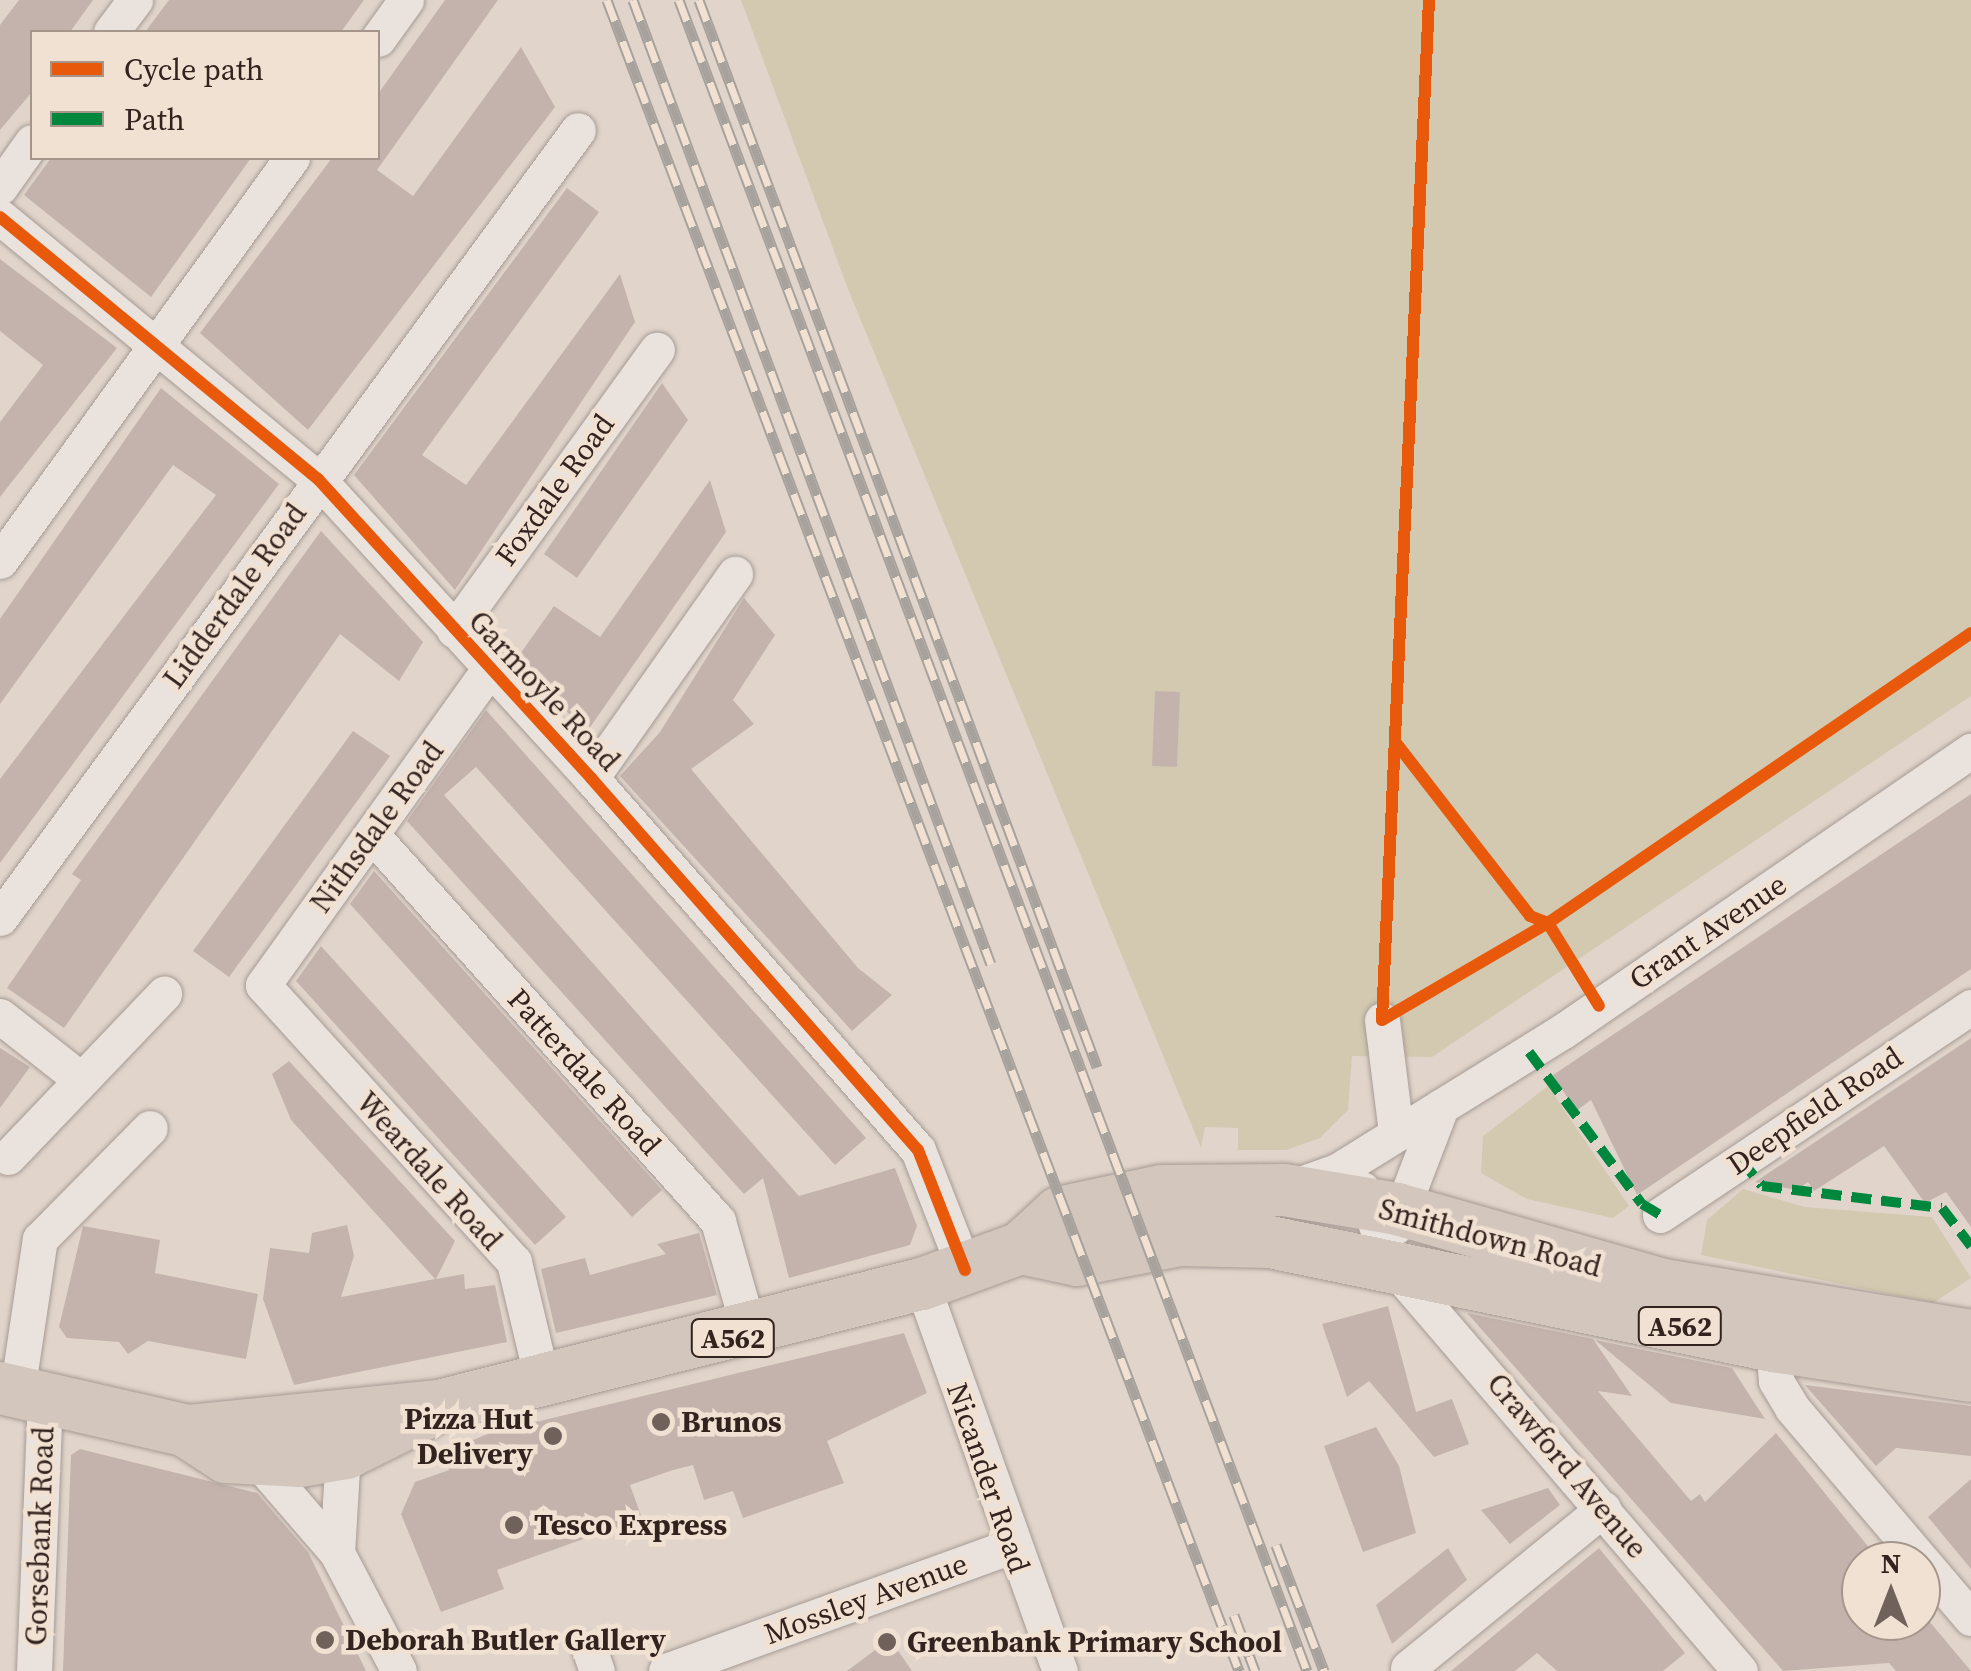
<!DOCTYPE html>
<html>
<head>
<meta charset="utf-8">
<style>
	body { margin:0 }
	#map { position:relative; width:1971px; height:1671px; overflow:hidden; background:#e1d5cb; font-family:"Source Serif 4",serif }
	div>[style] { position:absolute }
	.green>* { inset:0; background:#d2c9b0 }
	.building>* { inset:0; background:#c4b3ad }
	.roads { filter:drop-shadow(0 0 2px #a69b95) drop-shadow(0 0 2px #a69b95) }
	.minor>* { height:35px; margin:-17.5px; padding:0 17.5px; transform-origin:17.5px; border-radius:17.5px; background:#eae3dd }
	.highway>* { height:52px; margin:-26px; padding:0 26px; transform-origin:26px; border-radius:26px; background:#d3c6bd }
	.rail>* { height:11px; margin-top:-5.5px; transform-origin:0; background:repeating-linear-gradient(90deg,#f1e1d2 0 22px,#a8a29d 0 44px); box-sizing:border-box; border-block:2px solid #a8a29d }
	.quiet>* { height:10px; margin-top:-5px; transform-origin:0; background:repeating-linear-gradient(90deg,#00873e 0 20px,transparent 0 30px) }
	.cycleway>* { height:12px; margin:-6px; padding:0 6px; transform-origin:6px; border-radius:6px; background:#e8590c }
	.dots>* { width:28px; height:28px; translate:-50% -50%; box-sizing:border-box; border:5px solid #f1e1d2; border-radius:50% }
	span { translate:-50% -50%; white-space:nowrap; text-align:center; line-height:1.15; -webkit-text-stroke:9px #f1e1d2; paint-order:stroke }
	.shield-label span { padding:2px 8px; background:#f1e1d2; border:2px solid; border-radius:8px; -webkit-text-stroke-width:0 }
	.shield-label { font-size:28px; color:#33231e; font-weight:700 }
	.street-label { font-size:30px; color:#33231e }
	.poi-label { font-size:30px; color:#33231e; font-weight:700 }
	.right { translate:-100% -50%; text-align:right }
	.left { translate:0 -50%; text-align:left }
	.legend { position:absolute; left:30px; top:30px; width:350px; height:130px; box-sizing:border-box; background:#f1e1d2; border:2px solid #a5958a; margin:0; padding:12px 18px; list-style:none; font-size:30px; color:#33231e }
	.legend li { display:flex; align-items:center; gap:20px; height:50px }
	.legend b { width:50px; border:2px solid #a5958a }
	.north { position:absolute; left:1841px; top:1541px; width:100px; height:100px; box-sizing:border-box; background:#f1e1d2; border:2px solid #a5958a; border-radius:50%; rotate:0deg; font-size:28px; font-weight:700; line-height:40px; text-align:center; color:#33231e }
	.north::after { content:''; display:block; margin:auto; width:35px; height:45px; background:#70615b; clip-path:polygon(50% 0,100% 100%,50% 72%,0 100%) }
</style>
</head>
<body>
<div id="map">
	<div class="green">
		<div style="clip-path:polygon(741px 0,1971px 0,1971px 696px,1432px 1057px,1352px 1056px,1348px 1110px,1320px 1138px,1286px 1150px,1238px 1150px,1238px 1128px,1205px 1127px,1201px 1148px,848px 289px)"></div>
		<div style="clip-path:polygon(1548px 1086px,1629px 1206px,1613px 1218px,1527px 1199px,1481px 1173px,1483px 1136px)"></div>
		<div style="clip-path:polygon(1743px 1189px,1805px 1207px,1932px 1217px,1971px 1278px,1933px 1303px,1701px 1255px,1707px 1220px)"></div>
	</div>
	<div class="building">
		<div style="clip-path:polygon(19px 0,93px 0,70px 32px,32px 32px,32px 92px,0 130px,0 25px)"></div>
		<div style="clip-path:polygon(169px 0,364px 0,341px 32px,145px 32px)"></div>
		<div style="clip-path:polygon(445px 0,498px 0,377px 170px,413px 196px,521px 47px,555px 107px,308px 430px,200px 333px,332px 158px,378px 158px,378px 94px)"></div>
		<div style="clip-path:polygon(51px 158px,251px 158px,151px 297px,24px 195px)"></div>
		<div style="clip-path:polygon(567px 188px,599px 212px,422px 455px,466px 485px,620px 274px,635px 322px,455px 590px,354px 475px)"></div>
		<div style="clip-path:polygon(0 259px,117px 348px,0 497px,0 422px,43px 365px,0 331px)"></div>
		<div style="clip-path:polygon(662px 383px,688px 420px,577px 578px,544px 554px)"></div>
		<div style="clip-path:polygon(161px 388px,279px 484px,0 863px,0 779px,216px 495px,173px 465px,0 704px,0 619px)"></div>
		<div style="clip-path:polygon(710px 480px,726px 532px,586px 733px,518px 657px,554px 606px,600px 637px)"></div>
		<div style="clip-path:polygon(321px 531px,423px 642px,399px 681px,340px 634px,64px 1028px,7px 988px,81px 880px,72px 874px)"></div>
		<div style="clip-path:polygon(744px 598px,775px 635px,733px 700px,754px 724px,691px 769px,858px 968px,892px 995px,852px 1031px,620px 776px,660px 732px)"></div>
		<div style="clip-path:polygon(1155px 691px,1180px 692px,1177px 767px,1152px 766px)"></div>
		<div style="clip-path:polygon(486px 710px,866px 1138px,835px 1165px,476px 767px,444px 795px,799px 1196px,895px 1168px,917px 1226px,910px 1245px,789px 1278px,763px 1178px,744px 1194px,407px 821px)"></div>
		<div style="clip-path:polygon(353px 731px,390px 756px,229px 977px,193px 951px)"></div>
		<div style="clip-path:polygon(1971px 794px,1971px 969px,1637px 1195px,1591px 1100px,1576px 1111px,1553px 1075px)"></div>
		<div style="clip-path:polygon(374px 871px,662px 1190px,632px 1217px,350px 904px)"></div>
		<div style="clip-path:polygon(321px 946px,566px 1217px,535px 1245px,296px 981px)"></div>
		<div style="clip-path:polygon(1971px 1038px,1971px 1227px,1946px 1192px,1925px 1203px,1884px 1146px,1814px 1191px,1808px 1182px,1797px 1190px,1755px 1182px)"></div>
		<div style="clip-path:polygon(0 1048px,30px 1067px,0 1108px)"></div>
		<div style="clip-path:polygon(289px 1061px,455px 1241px,436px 1279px,464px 1274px,465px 1289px,495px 1285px,507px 1342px,294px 1385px,263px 1299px,270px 1248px,309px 1253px,312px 1233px,347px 1225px,354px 1256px,341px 1297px,435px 1279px,291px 1120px,272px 1074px)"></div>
		<div style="clip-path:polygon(83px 1226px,160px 1240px,155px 1273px,258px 1294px,246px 1359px,148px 1341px,128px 1354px,119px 1342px,67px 1338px,59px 1327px)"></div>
		<div style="clip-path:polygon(699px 1233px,717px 1295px,556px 1333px,541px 1269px,585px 1258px,590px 1275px,666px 1254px,657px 1244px)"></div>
		<div style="clip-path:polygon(1388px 1306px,1416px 1412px,1452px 1399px,1469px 1444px,1434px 1457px,1369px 1381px,1347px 1397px,1322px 1324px)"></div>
		<div style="clip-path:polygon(1467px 1313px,1593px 1339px,1632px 1396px,1598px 1391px,1691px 1501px,1700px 1494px,1705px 1502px,1776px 1433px,1880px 1561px,1861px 1561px,1861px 1621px,1929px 1621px,1971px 1671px,1896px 1671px,1889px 1663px,1783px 1671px)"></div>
		<div style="clip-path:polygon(904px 1333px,927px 1393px,827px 1441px,844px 1483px,743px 1518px,733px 1491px,704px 1500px,693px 1465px,673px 1470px,630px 1485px,642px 1518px,497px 1570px,504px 1589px,441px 1612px,401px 1514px,415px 1482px,449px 1470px,442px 1453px,490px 1433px)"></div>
		<div style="clip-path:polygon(1595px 1340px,1732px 1368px,1765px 1419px,1671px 1403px)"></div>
		<div style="clip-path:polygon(1805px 1385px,1971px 1406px,1971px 1456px,1896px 1448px,1876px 1466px)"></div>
		<div style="clip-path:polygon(1376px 1427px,1399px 1466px,1416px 1533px,1363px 1552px,1324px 1446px)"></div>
		<div style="clip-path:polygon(80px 1449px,257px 1493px,308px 1552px,366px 1671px,63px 1671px,71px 1455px)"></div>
		<div style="clip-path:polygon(1971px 1479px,1971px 1569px,1928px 1517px)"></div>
		<div style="clip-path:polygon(1548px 1488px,1560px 1505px,1510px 1544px,1481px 1510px)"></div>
		<div style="clip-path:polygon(1448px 1548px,1467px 1580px,1392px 1644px,1376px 1605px)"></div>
		<div style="clip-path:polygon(1599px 1548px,1685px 1653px,1663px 1671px,1557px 1671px,1537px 1653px,1515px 1671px,1451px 1671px)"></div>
		<div style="clip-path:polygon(890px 1639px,912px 1671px,847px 1671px)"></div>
	</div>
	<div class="roads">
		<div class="minor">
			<div style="left:111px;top:32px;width:40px;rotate:-53deg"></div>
			<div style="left:378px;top:39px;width:48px;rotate:-54.3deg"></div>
			<div style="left:0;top:187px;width:55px;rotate:-54.6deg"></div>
			<div style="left:0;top:217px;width:412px;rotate:39.5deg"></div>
			<div style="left:318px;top:479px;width:405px;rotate:47.6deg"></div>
			<div style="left:591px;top:778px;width:495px;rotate:48.7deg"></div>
			<div style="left:918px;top:1150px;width:129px;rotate:68.6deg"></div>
			<div style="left:0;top:561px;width:498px;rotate:-54.1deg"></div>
			<div style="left:454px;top:630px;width:346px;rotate:-54.1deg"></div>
			<div style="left:490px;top:668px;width:390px;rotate:125.6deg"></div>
			<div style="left:263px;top:985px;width:374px;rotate:47.8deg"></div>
			<div style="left:514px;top:1262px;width:125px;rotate:76.6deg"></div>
			<div style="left:591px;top:778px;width:250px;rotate:-54.8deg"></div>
			<div style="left:372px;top:835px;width:518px;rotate:48.13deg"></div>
			<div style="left:718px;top:1221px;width:117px;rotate:74.2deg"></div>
			<div style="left:0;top:918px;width:977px;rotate:-53.74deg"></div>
			<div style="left:0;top:1016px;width:102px;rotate:38.2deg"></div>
			<div style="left:1382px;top:1020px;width:114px;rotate:82.9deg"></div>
			<div style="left:8px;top:1157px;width:226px;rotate:-46.3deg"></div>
			<div style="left:1289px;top:1188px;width:51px;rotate:-19.5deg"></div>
			<div style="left:1337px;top:1171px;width:266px;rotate:-31.8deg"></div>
			<div style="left:1563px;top:1031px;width:495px;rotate:-34.5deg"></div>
			<div style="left:1362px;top:1189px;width:80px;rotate:68.9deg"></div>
			<div style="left:1391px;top:1264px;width:536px;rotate:49.39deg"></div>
			<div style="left:1660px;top:1215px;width:374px;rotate:-33.8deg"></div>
			<div style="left:1395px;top:1227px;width:129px;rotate:-69deg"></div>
			<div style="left:922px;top:1284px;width:411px;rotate:70.4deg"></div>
			<div style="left:1773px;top:1346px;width:35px;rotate:85deg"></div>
			<div style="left:1776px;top:1381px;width:31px;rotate:59deg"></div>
			<div style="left:1792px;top:1408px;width:276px;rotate:49.6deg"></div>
			<div style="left:17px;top:1392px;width:155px;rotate:-81.5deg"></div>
			<div style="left:40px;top:1239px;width:156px;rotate:-45.3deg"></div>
			<div style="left:256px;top:1459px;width:124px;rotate:49.2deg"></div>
			<div style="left:337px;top:1553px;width:133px;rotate:62.3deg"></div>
			<div style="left:337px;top:1553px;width:118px;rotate:-86.6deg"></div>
			<div style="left:590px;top:1651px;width:21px;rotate:71deg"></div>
			<div style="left:1408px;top:1668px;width:252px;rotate:-39.2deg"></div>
			<div style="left:34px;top:1671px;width:270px;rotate:-87.7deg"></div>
			<div style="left:666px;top:1671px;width:365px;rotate:-19.9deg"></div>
		</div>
		<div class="highway">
			<div style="left:1021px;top:1248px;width:57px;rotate:12.1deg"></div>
			<div style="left:1077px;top:1260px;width:105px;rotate:-11deg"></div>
			<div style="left:1180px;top:1240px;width:90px;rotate:1.3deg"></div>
			<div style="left:1270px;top:1242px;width:514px;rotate:11.68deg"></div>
			<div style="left:1773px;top:1346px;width:200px;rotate:8.6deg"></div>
			<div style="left:0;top:1388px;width:192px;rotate:12.9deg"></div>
			<div style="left:187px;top:1431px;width:253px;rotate:-5.7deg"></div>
			<div style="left:439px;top:1406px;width:498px;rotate:-14.2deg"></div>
			<div style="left:922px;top:1284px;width:105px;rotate:-20deg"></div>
			<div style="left:1021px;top:1248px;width:52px;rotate:-42.6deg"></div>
			<div style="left:1059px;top:1213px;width:105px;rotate:-12.1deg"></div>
			<div style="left:1162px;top:1191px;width:122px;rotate:-0.5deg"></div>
			<div style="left:1284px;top:1190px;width:115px;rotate:9.5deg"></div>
			<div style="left:1397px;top:1209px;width:277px;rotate:15.9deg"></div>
			<div style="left:1663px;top:1285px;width:312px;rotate:9.4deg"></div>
			<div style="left:189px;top:1433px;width:44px;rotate:33deg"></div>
			<div style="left:226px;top:1457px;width:75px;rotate:3.1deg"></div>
			<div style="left:301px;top:1461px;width:46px;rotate:-10.1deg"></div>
			<div style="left:346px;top:1453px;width:87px;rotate:-26.6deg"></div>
		</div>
	</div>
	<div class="rail">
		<div style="left:607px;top:0;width:1787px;rotate:69.28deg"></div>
		<div style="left:633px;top:0;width:1028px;rotate:69.63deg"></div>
		<div style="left:679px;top:0;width:1785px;rotate:69.4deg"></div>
		<div style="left:699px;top:0;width:1139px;rotate:69.54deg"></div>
		<div style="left:1276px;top:1545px;width:135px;rotate:69.1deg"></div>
		<div style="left:1234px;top:1615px;width:60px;rotate:69.4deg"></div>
	</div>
	<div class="quiet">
		<div style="left:1529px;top:1052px;width:189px;rotate:53.4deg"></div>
		<div style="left:1642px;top:1204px;width:21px;rotate:31deg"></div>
		<div style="left:1741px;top:1160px;width:33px;rotate:51deg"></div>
		<div style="left:1762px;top:1186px;width:181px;rotate:7deg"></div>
		<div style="left:1942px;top:1208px;width:48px;rotate:52.7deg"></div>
	</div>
	<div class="cycleway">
		<div style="left:1429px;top:0;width:1021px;rotate:92.64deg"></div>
		<div style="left:1382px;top:1020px;width:192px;rotate:-30.3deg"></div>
		<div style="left:1548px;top:923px;width:513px;rotate:-34.43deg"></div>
		<div style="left:0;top:217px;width:412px;rotate:39.5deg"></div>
		<div style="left:318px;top:479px;width:405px;rotate:47.6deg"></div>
		<div style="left:591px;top:778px;width:495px;rotate:48.7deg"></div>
		<div style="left:918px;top:1150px;width:129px;rotate:68.6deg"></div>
		<div style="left:1396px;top:743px;width:219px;rotate:52.2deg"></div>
		<div style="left:1530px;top:916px;width:19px;rotate:21deg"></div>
		<div style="left:1548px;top:923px;width:97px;rotate:58.4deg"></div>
	</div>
	<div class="dots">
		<div style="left:661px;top:1422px;background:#70615b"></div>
		<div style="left:553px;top:1436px;background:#70615b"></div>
		<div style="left:514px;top:1525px;background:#70615b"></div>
		<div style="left:325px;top:1640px;background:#70615b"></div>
		<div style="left:887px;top:1642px;background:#70615b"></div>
	</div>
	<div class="shield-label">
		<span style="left:1680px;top:1326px">A562</span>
		<span style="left:733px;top:1338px">A562</span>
	</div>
	<div class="street-label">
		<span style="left:555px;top:490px;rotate:-54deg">Foxdale Road</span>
		<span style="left:235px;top:596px;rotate:-54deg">Lidderdale Road</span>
		<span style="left:544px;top:691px;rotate:47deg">Garmoyle Road</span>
		<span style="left:377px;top:827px;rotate:-54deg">Nithsdale Road</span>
		<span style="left:1708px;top:932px;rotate:-34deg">Grant Avenue</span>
		<span style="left:584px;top:1072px;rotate:48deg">Patterdale Road</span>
		<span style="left:1815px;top:1111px;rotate:-34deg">Deepfield Road</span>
		<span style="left:429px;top:1171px;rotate:48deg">Weardale Road</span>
		<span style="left:1490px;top:1238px;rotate:15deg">Smithdown Road</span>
		<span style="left:1567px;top:1466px;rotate:50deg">Crawford Avenue</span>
		<span style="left:988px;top:1478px;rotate:71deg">Nicander Road</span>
		<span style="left:40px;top:1536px;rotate:-88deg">Gorsebank Road</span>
		<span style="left:866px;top:1599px;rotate:-20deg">Mossley Avenue</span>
	</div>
	<div class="poi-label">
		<span class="right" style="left:533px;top:1436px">Pizza Hut<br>Delivery</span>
		<span class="left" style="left:681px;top:1422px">Brunos</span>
		<span class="left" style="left:534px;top:1525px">Tesco Express</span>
		<span class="left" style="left:345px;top:1640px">Deborah Butler Gallery</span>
		<span class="left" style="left:907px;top:1642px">Greenbank Primary School</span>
	</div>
	<ul class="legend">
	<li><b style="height:12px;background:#e8590c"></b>Cycle path</li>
	<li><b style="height:12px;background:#00873e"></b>Path</li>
	</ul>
	<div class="north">N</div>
</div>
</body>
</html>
